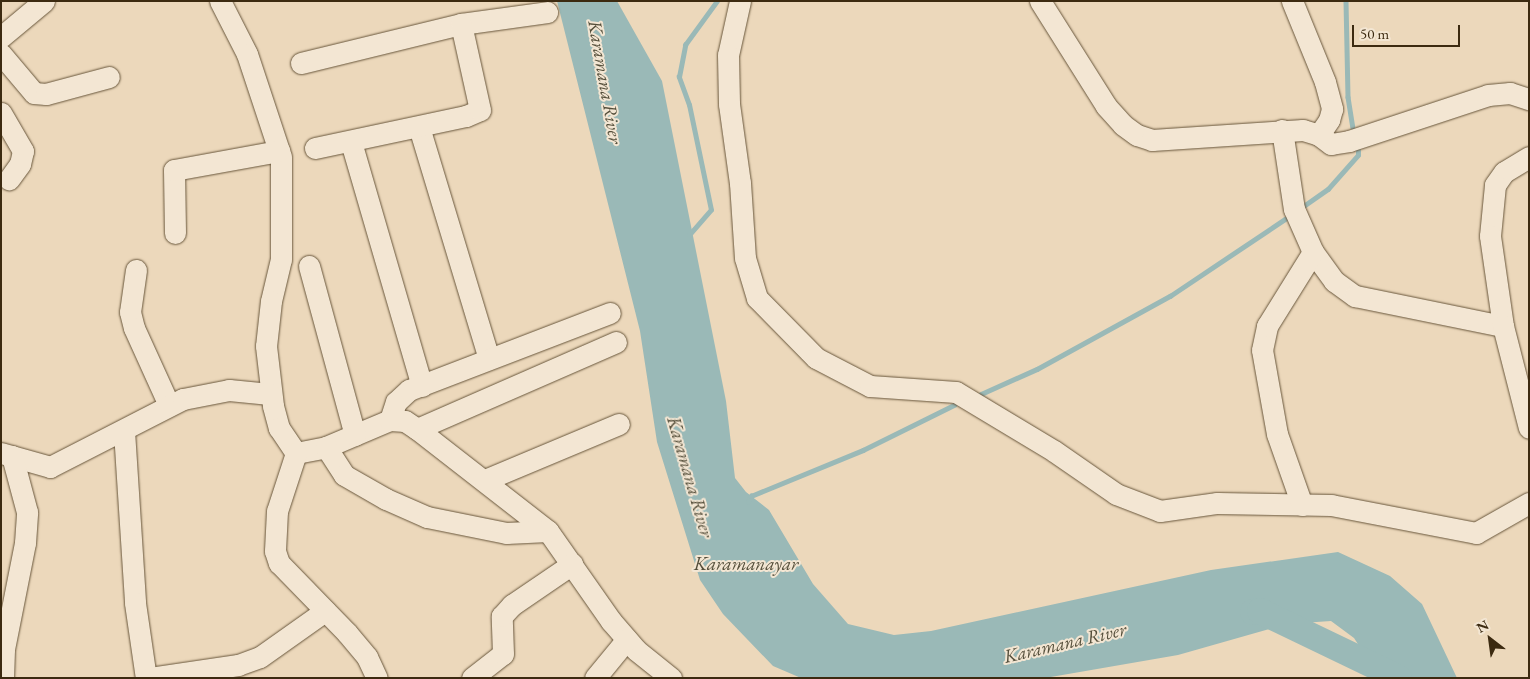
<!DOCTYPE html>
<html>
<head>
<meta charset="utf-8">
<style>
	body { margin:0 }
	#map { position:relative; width:1530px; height:679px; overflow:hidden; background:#ecd8bb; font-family:"EB Garamond",serif }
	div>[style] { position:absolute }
	.water>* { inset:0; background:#9ab9b7 }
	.stream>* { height:4.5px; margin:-2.25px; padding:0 2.25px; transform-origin:2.25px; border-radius:2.25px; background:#9ab9b7 }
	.river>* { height:26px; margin:-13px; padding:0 13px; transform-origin:13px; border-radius:13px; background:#9ab9b7 }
	.roads { filter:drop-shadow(0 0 1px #68563b) drop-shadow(0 0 1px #68563b) }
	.minor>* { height:21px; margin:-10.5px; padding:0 10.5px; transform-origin:10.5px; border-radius:10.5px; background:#f3e6d3 }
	span { translate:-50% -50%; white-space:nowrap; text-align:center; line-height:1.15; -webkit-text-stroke:4px #f3e6d3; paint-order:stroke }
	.water-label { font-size:19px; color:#544e3a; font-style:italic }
	.frame { position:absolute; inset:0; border:2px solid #3c2a10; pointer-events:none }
	.north { position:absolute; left:1465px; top:614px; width:50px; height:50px; -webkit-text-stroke:4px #f3e6d3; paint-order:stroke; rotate:330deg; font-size:14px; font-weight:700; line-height:20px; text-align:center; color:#3c2a10 }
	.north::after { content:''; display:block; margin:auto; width:18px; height:22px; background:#3c2a10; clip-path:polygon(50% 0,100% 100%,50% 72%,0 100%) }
	.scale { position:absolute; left:1352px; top:25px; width:108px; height:22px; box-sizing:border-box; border:2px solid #3c2a10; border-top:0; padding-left:6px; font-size:15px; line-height:18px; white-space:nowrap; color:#3c2a10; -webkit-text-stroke:4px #f3e6d3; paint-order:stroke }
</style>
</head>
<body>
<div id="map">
	<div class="water">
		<div style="clip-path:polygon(557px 1px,617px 1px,662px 81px,726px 401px,735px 478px,746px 492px,769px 510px,813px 584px,848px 624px,894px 635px,931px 631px,1211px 570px,1338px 552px,1390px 576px,1422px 604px,1457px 678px,1380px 678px,1354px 638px,1331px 621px,1287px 624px,1178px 655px,1045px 678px,801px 678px,773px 666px,723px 614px,700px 580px,657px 442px,640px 331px)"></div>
	</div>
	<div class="stream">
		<div style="left:1346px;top:1px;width:96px;rotate:88.8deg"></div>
		<div style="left:1348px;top:97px;width:30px;rotate:81deg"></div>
		<div style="left:1305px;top:205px;width:28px;rotate:-35deg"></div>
		<div style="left:1328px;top:189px;width:45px;rotate:-48.6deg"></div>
		<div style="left:1358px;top:155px;width:4px;rotate:-90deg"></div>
		<div style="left:689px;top:235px;width:33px;rotate:-49deg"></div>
		<div style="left:711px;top:210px;width:107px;rotate:-101.8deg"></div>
		<div style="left:689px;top:105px;width:30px;rotate:-110deg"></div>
		<div style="left:679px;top:77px;width:33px;rotate:-79deg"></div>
		<div style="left:685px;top:45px;width:54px;rotate:-54deg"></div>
		<div style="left:981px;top:394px;width:61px;rotate:-24.1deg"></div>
		<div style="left:1037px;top:369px;width:152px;rotate:-28.8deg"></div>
		<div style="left:1170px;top:296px;width:138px;rotate:-33.8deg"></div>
		<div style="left:748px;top:502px;width:7px;rotate:-63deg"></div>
		<div style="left:751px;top:496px;width:121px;rotate:-22.3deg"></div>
		<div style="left:863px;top:450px;width:102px;rotate:-26.3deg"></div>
	</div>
	<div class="river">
		<div style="left:1253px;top:612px;width:7px;rotate:-8deg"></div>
		<div style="left:1260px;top:611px;width:154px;rotate:25.7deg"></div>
	</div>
	<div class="roads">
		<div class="minor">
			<div style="left:220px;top:1px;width:59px;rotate:63deg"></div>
			<div style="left:247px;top:54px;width:108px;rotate:71.7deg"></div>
			<div style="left:281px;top:157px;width:102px;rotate:90deg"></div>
			<div style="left:281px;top:259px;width:43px;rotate:103.4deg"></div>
			<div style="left:271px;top:301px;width:45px;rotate:96.3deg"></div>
			<div style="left:266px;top:346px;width:60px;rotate:83.3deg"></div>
			<div style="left:273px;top:406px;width:23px;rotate:75deg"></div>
			<div style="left:279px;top:428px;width:30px;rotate:56deg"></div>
			<div style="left:296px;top:453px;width:31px;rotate:-11deg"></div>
			<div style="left:326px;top:447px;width:69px;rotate:-22.9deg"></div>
			<div style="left:390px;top:420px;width:15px;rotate:4deg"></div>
			<div style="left:405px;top:421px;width:14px;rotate:34deg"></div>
			<div style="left:417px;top:429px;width:166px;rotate:37.9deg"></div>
			<div style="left:548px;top:531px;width:110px;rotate:55deg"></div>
			<div style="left:611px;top:621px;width:38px;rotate:49deg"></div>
			<div style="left:636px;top:650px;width:45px;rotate:38.7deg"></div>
			<div style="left:740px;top:1px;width:55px;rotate:102.5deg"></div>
			<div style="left:728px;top:55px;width:49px;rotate:88.8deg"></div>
			<div style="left:729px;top:104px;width:80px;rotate:82.1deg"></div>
			<div style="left:740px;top:183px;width:75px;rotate:86.2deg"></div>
			<div style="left:745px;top:258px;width:42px;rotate:73.3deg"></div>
			<div style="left:757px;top:298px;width:84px;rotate:45.5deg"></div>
			<div style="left:816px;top:358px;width:61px;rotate:27.4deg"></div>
			<div style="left:870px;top:386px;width:86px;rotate:4deg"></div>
			<div style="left:956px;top:392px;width:114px;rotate:31deg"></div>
			<div style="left:1054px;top:451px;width:75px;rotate:34.7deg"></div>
			<div style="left:1116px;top:494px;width:47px;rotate:21.1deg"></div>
			<div style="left:1160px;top:511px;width:58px;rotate:-8deg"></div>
			<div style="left:1217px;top:503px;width:114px;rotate:1deg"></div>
			<div style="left:1331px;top:505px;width:148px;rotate:10.9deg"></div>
			<div style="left:1476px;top:533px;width:61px;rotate:-29.5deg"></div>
			<div style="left:1040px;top:1px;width:124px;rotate:57.8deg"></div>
			<div style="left:1106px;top:106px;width:25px;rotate:48deg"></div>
			<div style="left:1123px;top:125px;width:17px;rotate:36deg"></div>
			<div style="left:1137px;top:135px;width:16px;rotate:18deg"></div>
			<div style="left:1152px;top:140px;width:151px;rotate:-3.8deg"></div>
			<div style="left:1303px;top:130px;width:17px;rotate:17deg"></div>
			<div style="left:1319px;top:135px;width:15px;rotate:37deg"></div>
			<div style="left:1331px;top:144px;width:18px;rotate:-9deg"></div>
			<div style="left:1349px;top:141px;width:146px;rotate:-18.3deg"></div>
			<div style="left:1488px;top:95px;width:22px;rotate:-5deg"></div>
			<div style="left:1510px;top:93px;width:20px;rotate:18deg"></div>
			<div style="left:1292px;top:1px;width:87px;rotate:67.8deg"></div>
			<div style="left:1325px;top:82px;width:28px;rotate:75deg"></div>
			<div style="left:1332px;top:109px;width:11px;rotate:105deg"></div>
			<div style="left:1329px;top:120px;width:18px;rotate:124deg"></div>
			<div style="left:1px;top:37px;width:56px;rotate:-39.9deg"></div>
			<div style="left:1px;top:54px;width:51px;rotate:49.8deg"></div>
			<div style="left:34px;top:93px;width:12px;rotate:5deg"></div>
			<div style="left:46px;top:94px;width:65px;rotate:-15.1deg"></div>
			<div style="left:301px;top:63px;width:165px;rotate:-13.7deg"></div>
			<div style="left:461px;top:24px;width:87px;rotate:-7.9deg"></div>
			<div style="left:1px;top:113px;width:44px;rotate:59.9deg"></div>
			<div style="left:23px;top:151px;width:13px;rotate:103deg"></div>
			<div style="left:20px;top:164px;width:19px;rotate:126deg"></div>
			<div style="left:419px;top:127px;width:242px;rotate:73.2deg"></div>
			<div style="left:1282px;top:130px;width:80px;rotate:81.4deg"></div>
			<div style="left:1294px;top:209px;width:47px;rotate:66.2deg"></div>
			<div style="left:1313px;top:252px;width:36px;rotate:54deg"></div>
			<div style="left:1334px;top:281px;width:26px;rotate:36deg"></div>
			<div style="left:1355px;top:296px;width:151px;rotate:11.5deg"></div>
			<div style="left:351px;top:142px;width:254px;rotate:73.8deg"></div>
			<div style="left:315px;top:148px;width:154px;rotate:-12deg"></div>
			<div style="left:466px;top:116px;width:15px;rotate:-23deg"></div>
			<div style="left:480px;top:110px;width:88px;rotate:-102.5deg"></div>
			<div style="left:1529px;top:157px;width:29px;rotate:149deg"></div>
			<div style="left:1504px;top:172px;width:16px;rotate:125deg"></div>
			<div style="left:1495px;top:185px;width:51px;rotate:95.6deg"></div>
			<div style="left:1490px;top:236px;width:91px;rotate:81.8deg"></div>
			<div style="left:1503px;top:326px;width:105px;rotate:75.7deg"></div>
			<div style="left:175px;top:233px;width:63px;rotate:-90.9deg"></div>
			<div style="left:174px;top:170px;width:107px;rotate:-10.3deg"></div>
			<div style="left:309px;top:266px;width:175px;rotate:74.8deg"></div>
			<div style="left:136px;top:270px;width:42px;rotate:98.1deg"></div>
			<div style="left:130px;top:312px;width:16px;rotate:76deg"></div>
			<div style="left:134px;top:328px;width:85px;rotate:65.6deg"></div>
			<div style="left:390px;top:420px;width:19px;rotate:-72deg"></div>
			<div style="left:396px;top:402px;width:18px;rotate:-43deg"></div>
			<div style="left:409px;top:390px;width:215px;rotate:-21deg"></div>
			<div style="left:417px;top:429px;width:217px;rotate:-23.6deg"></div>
			<div style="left:124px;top:431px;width:172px;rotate:86.3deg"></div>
			<div style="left:135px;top:603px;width:76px;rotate:81.7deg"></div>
			<div style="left:326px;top:447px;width:33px;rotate:57deg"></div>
			<div style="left:344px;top:475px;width:48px;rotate:29.7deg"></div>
			<div style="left:386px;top:499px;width:45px;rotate:23.7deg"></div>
			<div style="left:427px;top:517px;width:81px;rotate:11.4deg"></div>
			<div style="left:506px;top:533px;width:42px;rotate:-2.7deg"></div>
			<div style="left:1px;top:453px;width:51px;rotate:15.9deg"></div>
			<div style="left:50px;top:467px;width:149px;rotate:-27.1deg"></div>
			<div style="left:183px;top:399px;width:47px;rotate:-11.1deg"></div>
			<div style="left:229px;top:390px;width:41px;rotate:5.6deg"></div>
			<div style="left:296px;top:453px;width:61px;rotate:108.1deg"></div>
			<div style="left:277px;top:511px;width:40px;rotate:92.9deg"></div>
			<div style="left:275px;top:551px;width:13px;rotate:72deg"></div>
			<div style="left:279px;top:563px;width:98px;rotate:45.8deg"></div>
			<div style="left:347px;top:633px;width:31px;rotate:50deg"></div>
			<div style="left:367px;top:657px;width:23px;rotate:65deg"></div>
			<div style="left:485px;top:480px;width:145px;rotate:-22.7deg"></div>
			<div style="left:1302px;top:505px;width:75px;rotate:-109.4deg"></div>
			<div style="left:1277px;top:434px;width:85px;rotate:-100.1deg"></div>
			<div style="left:1262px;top:350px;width:25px;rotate:-78deg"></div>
			<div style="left:1267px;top:326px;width:87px;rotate:-58.1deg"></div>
			<div style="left:3px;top:678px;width:29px;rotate:-88deg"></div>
			<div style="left:4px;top:649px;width:108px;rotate:-78.8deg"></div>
			<div style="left:25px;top:543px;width:31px;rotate:-86deg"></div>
			<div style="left:27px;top:512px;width:58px;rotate:-105deg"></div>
			<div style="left:150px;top:678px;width:89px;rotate:-8.4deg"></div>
			<div style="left:238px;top:665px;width:23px;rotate:-20deg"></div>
			<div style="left:260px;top:657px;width:80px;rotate:-35.3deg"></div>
			<div style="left:472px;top:678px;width:39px;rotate:-38deg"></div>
			<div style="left:503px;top:654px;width:38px;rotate:-92deg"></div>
			<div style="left:502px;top:616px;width:15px;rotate:-48deg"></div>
			<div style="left:512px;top:605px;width:73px;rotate:-34.3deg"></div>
			<div style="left:595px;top:678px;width:50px;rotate:-50.6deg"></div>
		</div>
	</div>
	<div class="water-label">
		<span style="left:605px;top:82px;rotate:80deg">Karamana River</span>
		<span style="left:690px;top:477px;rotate:74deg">Karamana River</span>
		<span style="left:746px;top:564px">Karamanayar</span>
		<span style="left:1065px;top:643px;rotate:-13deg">Karamana River</span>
	</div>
	<div class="frame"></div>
	<div class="north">N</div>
	<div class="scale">50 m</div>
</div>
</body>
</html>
